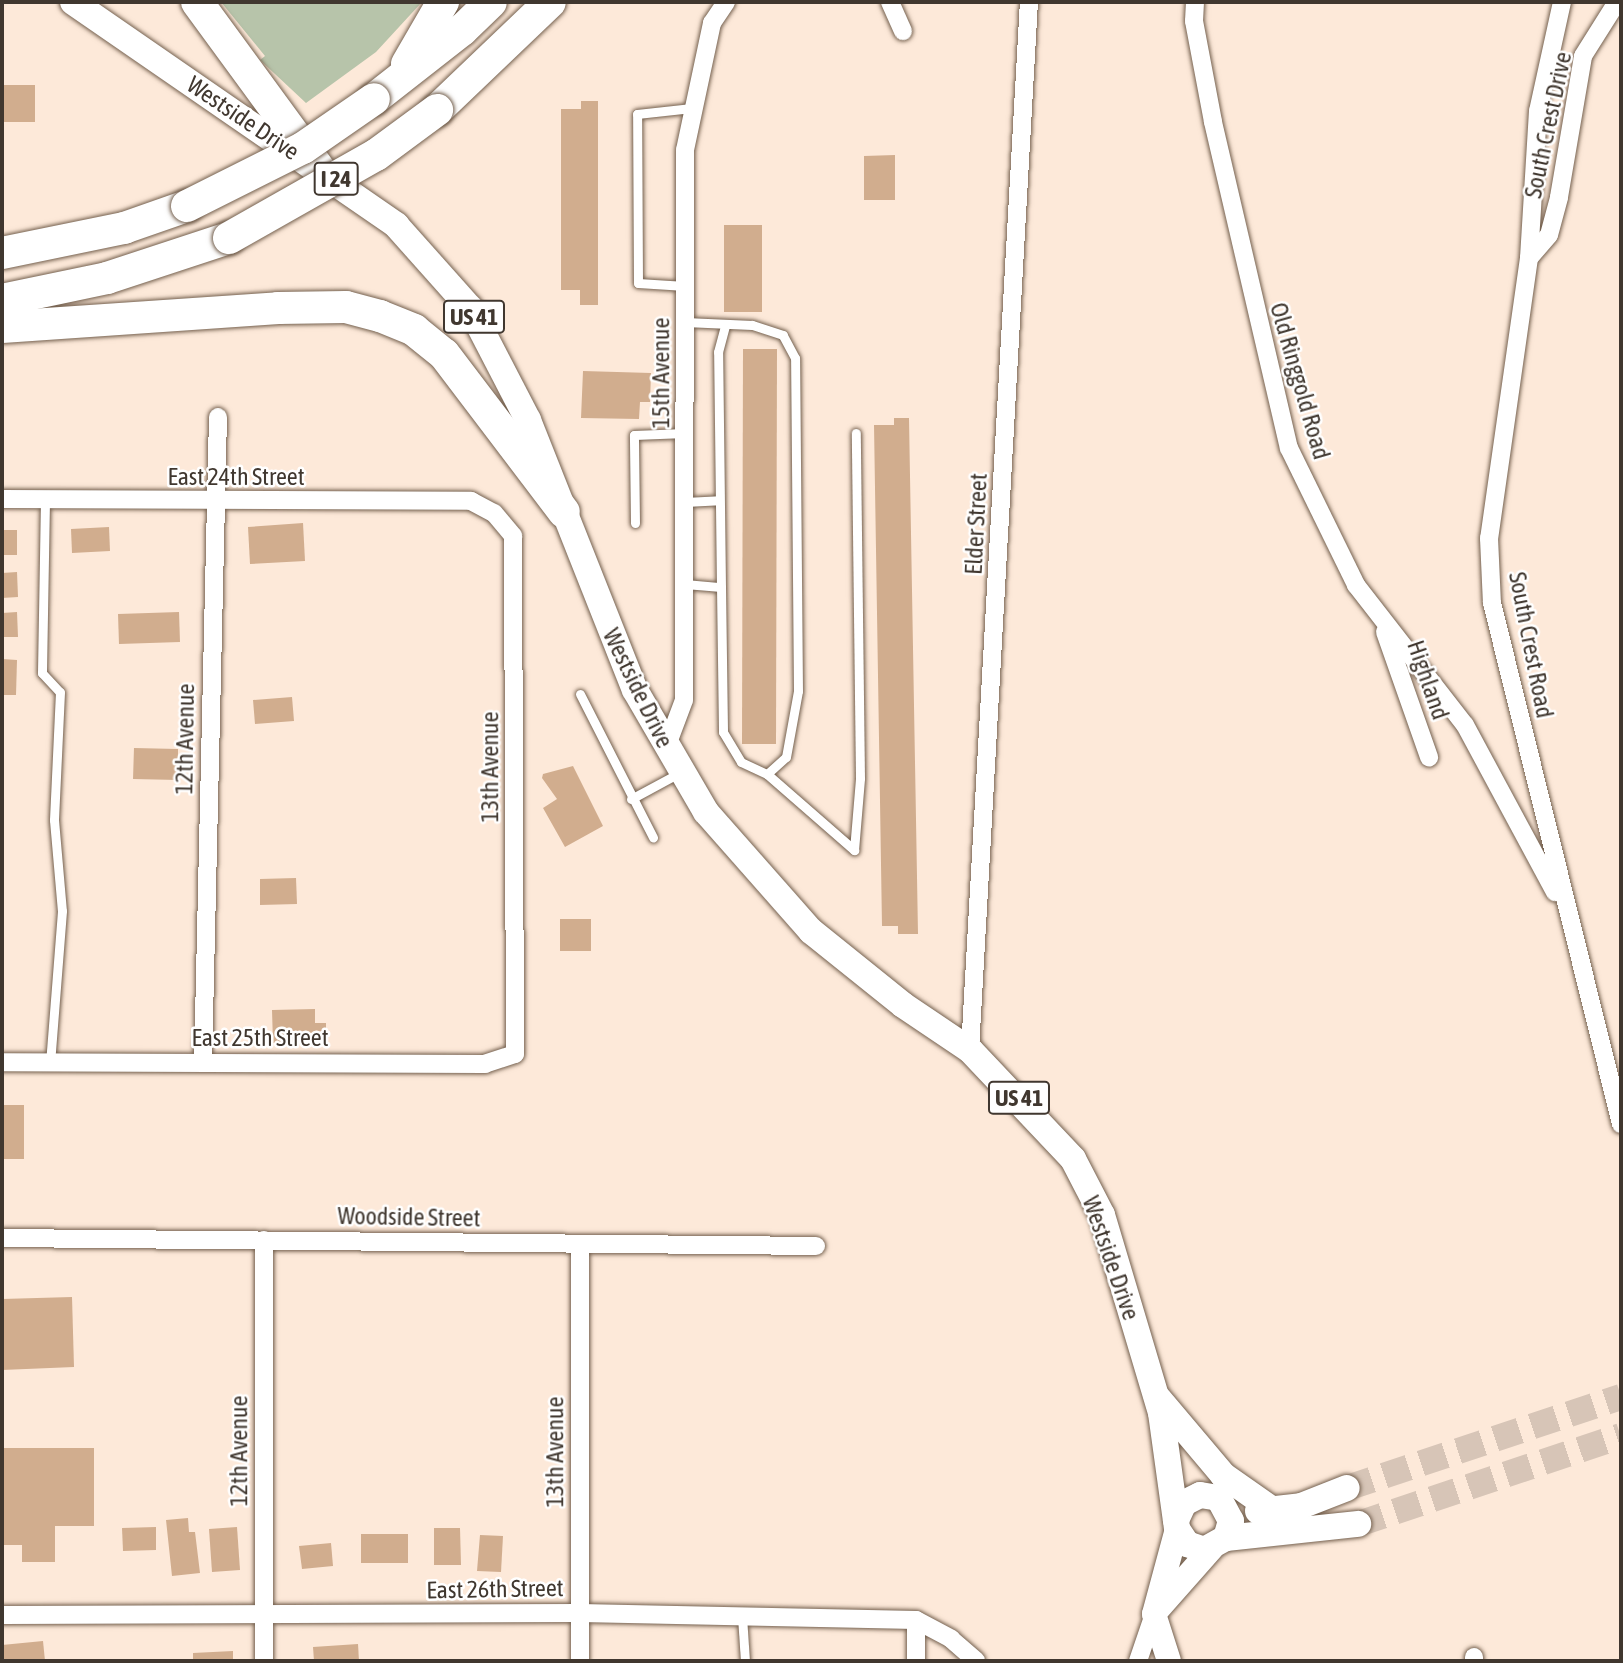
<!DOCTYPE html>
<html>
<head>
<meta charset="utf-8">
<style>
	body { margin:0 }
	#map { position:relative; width:1623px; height:1663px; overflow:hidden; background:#fde9d9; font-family:"Asap Condensed",sans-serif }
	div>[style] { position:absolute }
	.green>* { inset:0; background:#b7c4aa }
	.building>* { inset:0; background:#d1ad8e }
	.primary-tunnel>* { height:26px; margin-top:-13px; transform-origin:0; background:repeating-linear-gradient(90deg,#d7c5b7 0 26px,transparent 0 39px) }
	.roads { filter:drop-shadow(0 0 2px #74604e) drop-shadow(0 0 2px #74604e) }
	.lane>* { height:9px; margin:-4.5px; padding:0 4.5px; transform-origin:4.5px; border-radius:4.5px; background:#fff }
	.street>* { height:18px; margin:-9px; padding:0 9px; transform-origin:9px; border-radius:9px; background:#fff }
	.secondary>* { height:24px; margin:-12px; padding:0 12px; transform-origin:12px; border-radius:12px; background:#fff }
	.primary>* { height:26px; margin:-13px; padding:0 13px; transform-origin:13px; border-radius:13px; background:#fff }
	.highway>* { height:32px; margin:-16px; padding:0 16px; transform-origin:16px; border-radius:16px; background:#fff }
	.bridges { filter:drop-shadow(0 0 2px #74604e) drop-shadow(0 0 2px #74604e) }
	.highway-bridge>* { height:32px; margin:-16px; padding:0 16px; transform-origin:16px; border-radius:16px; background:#fff }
	span { translate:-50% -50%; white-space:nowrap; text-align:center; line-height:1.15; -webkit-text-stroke:5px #fff; paint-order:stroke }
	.shield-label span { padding:2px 5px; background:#fff; border:2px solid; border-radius:5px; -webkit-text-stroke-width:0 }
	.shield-label { font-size:23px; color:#40372f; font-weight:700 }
	.street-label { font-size:24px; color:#40372f }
	.frame { position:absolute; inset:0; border:4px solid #40372f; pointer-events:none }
</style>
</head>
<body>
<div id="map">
	<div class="green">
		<div style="clip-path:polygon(221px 2px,422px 2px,376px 52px,306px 103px,260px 60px,265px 56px)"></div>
	</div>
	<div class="building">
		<div style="clip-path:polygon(4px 85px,35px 85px,35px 122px,4px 122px)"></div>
		<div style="clip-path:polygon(581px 101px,598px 101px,598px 305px,580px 305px,580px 290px,561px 290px,561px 109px,581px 109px)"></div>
		<div style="clip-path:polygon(895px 155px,895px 200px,864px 200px,864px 156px)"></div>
		<div style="clip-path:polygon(724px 225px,762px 225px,762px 312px,724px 312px)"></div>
		<div style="clip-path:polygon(743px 349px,777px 349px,776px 744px,742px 744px)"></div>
		<div style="clip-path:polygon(583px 371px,651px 373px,650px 402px,640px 402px,639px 419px,581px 418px)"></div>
		<div style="clip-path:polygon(894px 418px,909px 418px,918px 934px,898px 934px,898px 926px,882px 926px,874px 425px,894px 425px)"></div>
		<div style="clip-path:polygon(303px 523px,305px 561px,250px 564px,248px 527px)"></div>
		<div style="clip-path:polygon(109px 527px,110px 551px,72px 553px,71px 529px)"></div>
		<div style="clip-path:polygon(2px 530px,17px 530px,17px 555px,2px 555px)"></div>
		<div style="clip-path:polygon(17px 572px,18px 597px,2px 598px,2px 573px)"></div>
		<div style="clip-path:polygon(17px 612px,18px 637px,2px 637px,2px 613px)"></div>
		<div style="clip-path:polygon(179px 612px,180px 642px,119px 644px,118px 614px)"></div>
		<div style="clip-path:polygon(2px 659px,17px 660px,16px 695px,2px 695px)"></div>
		<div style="clip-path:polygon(292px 697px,294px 721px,255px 724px,253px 700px)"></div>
		<div style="clip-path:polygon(134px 748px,178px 749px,178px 780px,133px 779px)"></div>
		<div style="clip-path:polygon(573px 766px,603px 826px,565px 847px,543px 808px,557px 799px,542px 778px,543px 774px)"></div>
		<div style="clip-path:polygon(296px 878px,297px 904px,260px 905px,260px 879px)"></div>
		<div style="clip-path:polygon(560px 919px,591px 919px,591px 951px,560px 951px)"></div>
		<div style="clip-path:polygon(315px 1009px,315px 1023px,326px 1023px,326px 1041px,273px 1043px,272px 1010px)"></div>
		<div style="clip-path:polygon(2px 1105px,24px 1105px,24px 1159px,2px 1159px)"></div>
		<div style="clip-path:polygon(72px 1297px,74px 1367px,2px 1370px,2px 1299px)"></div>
		<div style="clip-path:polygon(2px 1448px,94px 1448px,94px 1526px,55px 1526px,55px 1562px,22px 1562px,22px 1545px,2px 1545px)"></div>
		<div style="clip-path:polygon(188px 1518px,189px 1532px,195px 1532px,200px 1573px,172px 1576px,166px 1520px)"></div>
		<div style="clip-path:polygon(156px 1527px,156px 1550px,123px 1551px,122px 1528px)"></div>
		<div style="clip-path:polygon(237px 1527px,240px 1570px,212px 1572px,209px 1529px)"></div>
		<div style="clip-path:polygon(434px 1528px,460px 1528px,461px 1565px,434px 1565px)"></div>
		<div style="clip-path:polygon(361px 1534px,408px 1534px,408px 1563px,361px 1563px)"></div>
		<div style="clip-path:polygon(480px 1535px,503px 1536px,501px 1572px,477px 1571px)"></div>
		<div style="clip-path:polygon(331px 1543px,333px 1566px,302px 1569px,299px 1546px)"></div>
		<div style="clip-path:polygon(43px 1641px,45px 1661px,2px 1661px,2px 1645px)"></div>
		<div style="clip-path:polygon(358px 1644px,359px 1661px,314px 1661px,313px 1647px)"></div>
		<div style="clip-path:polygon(233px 1651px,233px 1661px,193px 1661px,193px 1653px)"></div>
	</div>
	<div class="primary-tunnel">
		<div style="left:1347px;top:1488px;width:289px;rotate:-18.4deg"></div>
		<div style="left:1358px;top:1524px;width:277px;rotate:-18.5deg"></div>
	</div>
	<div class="roads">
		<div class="lane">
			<div style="left:685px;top:286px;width:47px;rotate:-176.3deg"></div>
			<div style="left:638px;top:283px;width:169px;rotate:-90.3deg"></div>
			<div style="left:637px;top:114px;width:55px;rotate:-6.2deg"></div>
			<div style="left:45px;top:500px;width:173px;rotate:91deg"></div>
			<div style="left:42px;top:673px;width:26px;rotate:47deg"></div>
			<div style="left:60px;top:692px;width:128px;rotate:92.7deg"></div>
			<div style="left:54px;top:820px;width:91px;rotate:85deg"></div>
			<div style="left:62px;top:911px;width:151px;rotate:94.5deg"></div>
			<div style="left:685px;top:502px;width:34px;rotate:-3deg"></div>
			<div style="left:635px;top:523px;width:88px;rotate:-90.7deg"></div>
			<div style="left:634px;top:435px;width:51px;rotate:-2.2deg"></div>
			<div style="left:685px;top:584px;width:36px;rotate:5deg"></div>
			<div style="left:721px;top:587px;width:145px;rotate:89.2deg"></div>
			<div style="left:723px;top:732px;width:35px;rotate:59deg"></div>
			<div style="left:741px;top:762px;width:29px;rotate:25deg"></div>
			<div style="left:767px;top:774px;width:25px;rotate:-42deg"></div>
			<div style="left:786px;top:757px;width:67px;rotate:-79.7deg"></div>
			<div style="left:798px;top:691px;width:333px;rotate:-90.5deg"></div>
			<div style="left:795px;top:358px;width:26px;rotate:-118deg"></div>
			<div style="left:783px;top:335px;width:33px;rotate:-162deg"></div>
			<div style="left:752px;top:325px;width:67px;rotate:-177.4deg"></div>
			<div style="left:721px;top:587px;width:235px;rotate:-90.7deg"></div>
			<div style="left:718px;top:352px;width:27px;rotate:-75deg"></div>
			<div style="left:580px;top:694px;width:161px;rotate:63deg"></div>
			<div style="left:767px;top:774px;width:116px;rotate:41.1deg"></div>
			<div style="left:854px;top:850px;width:72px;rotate:-85.2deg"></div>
			<div style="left:860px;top:778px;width:345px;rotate:-90.7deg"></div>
			<div style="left:631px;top:799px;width:55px;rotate:-28.4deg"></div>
			<div style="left:742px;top:1616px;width:45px;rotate:86.2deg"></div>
		</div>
		<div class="street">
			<div style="left:890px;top:2px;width:32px;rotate:66deg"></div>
			<div style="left:1195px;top:2px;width:19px;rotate:93deg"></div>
			<div style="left:1194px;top:21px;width:103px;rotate:79.3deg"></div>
			<div style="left:1213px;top:122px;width:335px;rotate:76.9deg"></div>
			<div style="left:1289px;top:448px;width:153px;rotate:63.9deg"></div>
			<div style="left:1356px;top:585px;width:177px;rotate:52.1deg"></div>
			<div style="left:1465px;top:725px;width:190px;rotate:61.7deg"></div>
			<div style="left:1562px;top:2px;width:112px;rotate:102.4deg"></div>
			<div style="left:1538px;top:111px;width:147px;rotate:93.5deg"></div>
			<div style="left:1529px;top:258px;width:283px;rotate:98.1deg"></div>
			<div style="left:1489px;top:538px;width:65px;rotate:87.4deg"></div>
			<div style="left:1492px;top:603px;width:537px;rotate:76.09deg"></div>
			<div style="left:1529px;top:258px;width:30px;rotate:-49deg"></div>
			<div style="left:1549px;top:235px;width:39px;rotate:-75deg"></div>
			<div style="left:1559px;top:197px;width:143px;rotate:-80.3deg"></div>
			<div style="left:1583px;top:56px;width:64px;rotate:-57.8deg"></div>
			<div style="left:2px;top:499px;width:469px;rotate:0.2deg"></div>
			<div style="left:471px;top:501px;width:26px;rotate:28deg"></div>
			<div style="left:494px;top:513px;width:30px;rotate:50deg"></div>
			<div style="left:513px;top:536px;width:518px;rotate:89.78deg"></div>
			<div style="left:515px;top:1054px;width:32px;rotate:162deg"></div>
			<div style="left:485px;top:1064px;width:483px;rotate:-179.8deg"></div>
			<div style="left:1385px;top:632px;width:133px;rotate:70.6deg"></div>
			<div style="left:666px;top:748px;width:51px;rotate:-69.4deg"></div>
			<div style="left:684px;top:700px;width:550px;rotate:-89.9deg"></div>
			<div style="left:685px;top:150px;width:130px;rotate:-78deg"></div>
			<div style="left:712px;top:23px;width:25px;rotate:-56deg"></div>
			<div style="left:970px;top:1050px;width:1050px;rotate:-86.78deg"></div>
			<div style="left:203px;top:1062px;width:645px;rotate:-88.67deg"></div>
			<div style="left:2px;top:1238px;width:814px;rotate:0.56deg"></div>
			<div style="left:2px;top:1615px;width:578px;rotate:-0.2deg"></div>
			<div style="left:580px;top:1613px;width:336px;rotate:1.2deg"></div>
			<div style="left:916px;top:1620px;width:40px;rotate:28deg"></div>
			<div style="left:951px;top:1639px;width:33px;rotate:41deg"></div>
			<div style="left:916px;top:1620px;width:41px;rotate:90deg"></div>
			<div style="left:1474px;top:1657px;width:4px;rotate:90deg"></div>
			<div style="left:264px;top:1661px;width:421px;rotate:-90deg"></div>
			<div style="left:580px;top:1661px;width:417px;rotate:-90deg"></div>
			<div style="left:1138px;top:1661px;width:50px;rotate:-71.2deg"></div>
		</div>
		<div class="secondary">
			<div style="left:1159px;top:1608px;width:80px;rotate:-48.5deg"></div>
			<div style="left:1154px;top:1614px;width:88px;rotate:-74.9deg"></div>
			<div style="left:1154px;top:1614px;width:49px;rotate:72.3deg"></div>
		</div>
		<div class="primary">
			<div style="left:73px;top:2px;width:393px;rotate:34.6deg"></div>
			<div style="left:396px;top:225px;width:111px;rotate:48.3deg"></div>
			<div style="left:470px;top:308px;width:126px;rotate:62.6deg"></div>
			<div style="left:528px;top:420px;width:290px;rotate:68.4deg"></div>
			<div style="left:635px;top:690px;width:141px;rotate:59.8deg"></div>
			<div style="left:706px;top:812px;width:159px;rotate:48.6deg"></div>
			<div style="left:811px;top:931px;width:118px;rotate:38.8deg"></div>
			<div style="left:903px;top:1005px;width:81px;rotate:33.9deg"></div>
			<div style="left:970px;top:1050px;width:150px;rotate:46.6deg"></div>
			<div style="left:1073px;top:1159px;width:63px;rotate:62.6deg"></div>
			<div style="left:1102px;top:1215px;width:207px;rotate:73.4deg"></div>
			<div style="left:1161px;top:1413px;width:117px;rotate:82.1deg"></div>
			<div style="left:1177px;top:1529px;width:18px;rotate:56deg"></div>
			<div style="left:1187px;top:1544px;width:18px;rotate:19deg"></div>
			<div style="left:1204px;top:1550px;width:25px;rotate:-29deg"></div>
			<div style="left:1226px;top:1538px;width:18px;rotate:-74deg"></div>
			<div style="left:1231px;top:1521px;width:26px;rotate:-118deg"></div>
			<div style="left:1219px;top:1498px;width:19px;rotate:-171deg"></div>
			<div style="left:1200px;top:1495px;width:18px;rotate:153deg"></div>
			<div style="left:1184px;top:1503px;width:19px;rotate:115deg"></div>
			<div style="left:1159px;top:1399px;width:99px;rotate:49.9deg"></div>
			<div style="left:1223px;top:1475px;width:62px;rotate:35.2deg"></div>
			<div style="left:1258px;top:1511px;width:43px;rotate:-6.6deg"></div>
			<div style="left:1301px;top:1506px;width:49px;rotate:-21.4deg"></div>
			<div style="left:1226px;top:1538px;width:133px;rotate:-6.1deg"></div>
		</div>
		<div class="highway">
			<div style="left:197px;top:2px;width:208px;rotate:53.8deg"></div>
			<div style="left:407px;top:64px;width:72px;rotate:-59.9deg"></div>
			<div style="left:374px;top:99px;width:112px;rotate:-38.1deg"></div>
			<div style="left:462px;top:30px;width:40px;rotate:-44deg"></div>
			<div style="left:437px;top:110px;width:156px;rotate:-43.7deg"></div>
			<div style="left:2px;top:253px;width:125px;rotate:-11.6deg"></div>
			<div style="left:124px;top:228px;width:67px;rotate:-19.2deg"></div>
			<div style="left:2px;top:300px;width:107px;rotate:-11.8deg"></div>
			<div style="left:107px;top:278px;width:128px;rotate:-18.2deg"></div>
			<div style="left:2px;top:327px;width:277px;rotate:-3.9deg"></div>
			<div style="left:278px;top:308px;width:68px;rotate:-0.8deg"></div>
			<div style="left:346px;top:307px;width:35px;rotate:15deg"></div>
			<div style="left:380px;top:316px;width:37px;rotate:22deg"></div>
			<div style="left:414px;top:330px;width:38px;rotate:39deg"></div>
			<div style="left:444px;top:354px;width:198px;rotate:52.8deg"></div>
		</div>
	</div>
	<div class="bridges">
		<div class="highway-bridge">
			<div style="left:187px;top:206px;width:130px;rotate:-26.6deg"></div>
			<div style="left:303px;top:148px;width:86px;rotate:-34.6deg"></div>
			<div style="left:229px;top:238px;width:169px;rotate:-29.5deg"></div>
			<div style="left:376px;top:155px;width:76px;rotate:-36.4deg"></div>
		</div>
	</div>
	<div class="shield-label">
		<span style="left:336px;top:179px">I 24</span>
		<span style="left:474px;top:317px">US 41</span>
		<span style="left:1019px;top:1098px">US 41</span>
	</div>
	<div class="street-label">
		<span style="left:243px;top:118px;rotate:34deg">Westside Drive</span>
		<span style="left:1548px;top:125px;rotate:-78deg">South Crest Drive</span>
		<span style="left:661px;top:373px;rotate:-90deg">15th Avenue</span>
		<span style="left:1300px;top:381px;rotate:74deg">Old Ringgold Road</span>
		<span style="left:236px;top:477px">East 24th Street</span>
		<span style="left:976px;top:524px;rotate:-87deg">Elder Street</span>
		<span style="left:1531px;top:645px;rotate:79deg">South Crest Road</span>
		<span style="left:1428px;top:680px;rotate:71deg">Highland</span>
		<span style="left:638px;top:688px;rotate:64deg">Westside Drive</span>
		<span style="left:185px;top:739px;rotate:-89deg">12th Avenue</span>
		<span style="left:490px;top:767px;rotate:-90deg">13th Avenue</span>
		<span style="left:260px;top:1038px">East 25th Street</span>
		<span style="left:409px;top:1217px;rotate:1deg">Woodside Street</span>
		<span style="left:1111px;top:1258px;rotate:71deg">Westside Drive</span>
		<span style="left:239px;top:1451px;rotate:-90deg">12th Avenue</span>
		<span style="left:555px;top:1452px;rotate:-90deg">13th Avenue</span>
		<span style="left:495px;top:1589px;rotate:-1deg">East 26th Street</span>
	</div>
	<div class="frame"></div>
</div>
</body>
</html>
